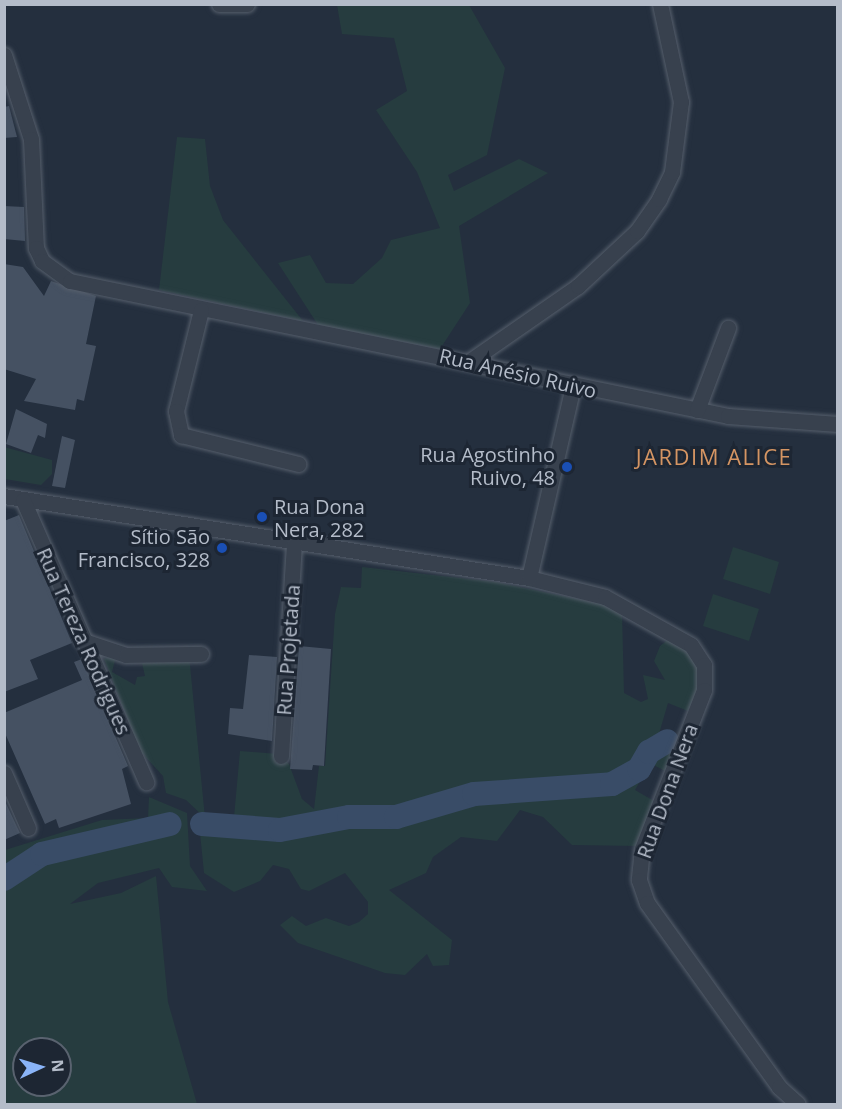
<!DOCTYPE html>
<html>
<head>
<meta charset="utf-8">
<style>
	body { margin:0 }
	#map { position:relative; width:842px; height:1109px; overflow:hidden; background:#242f3e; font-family:"Open Sans",sans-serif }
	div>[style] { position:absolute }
	.green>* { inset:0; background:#263c3f }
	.river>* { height:24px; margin:-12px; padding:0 12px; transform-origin:12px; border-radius:12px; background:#394c67 }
	.building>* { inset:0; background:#455162 }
	.roads { filter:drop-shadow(0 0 2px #565f6c) drop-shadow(0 0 2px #565f6c) }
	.minor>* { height:15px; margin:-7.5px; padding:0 7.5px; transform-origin:7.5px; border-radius:7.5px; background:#38414e }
	.dots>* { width:16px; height:16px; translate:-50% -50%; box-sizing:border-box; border:3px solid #1d2633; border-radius:50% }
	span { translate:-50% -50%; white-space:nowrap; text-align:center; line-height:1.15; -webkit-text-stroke:6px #1d2633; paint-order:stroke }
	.street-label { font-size:20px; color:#b4bcc9 }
	.poi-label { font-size:20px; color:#b4bcc9 }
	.right { translate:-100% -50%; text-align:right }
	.left { translate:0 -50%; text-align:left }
	.quarter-label { font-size:22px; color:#d59563; letter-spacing:1.5px }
	.frame { position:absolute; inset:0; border:6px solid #b4bcc9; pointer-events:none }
	.north { position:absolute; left:12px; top:1037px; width:60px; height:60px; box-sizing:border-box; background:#1d2633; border:2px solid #59626f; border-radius:50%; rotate:86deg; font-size:16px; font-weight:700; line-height:24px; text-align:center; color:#b4bcc9 }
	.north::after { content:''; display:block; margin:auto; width:21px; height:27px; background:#8ab4f8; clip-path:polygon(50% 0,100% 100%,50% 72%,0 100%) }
</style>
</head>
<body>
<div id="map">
	<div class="green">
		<div style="clip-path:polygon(337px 5px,469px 5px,505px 68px,487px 155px,448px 175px,454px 191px,519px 159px,548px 173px,459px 226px,470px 303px,440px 349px,318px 325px,278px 263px,310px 255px,326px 283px,353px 284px,382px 258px,391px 240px,440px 228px,417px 172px,376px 110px,407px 91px,394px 38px,342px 34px)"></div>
		<div style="clip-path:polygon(177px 137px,205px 139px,210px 186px,223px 220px,303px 321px,159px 290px)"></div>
		<div style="clip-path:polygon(4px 447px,52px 460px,52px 474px,41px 485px,5px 479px)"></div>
		<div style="clip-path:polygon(733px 547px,779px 562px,770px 594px,723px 579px)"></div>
		<div style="clip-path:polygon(362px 567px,496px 582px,616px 607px,622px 612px,624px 693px,641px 702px,648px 699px,643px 675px,665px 680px,654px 661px,660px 646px,670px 638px,697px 656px,699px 690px,688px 711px,668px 703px,656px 744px,674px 755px,665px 771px,650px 763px,635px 790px,654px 801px,637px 846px,572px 845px,543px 817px,520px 810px,497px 841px,461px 837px,433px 857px,426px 873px,389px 890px,452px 940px,449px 965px,433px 966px,427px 954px,405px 975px,385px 973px,298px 943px,280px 925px,292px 916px,306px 926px,326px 918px,349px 926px,359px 922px,368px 914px,368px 902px,345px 873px,309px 891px,301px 889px,289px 869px,273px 865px,260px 881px,234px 892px,204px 873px,200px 833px,205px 818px,186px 800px,166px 793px,163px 776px,140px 751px,104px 659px,116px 656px,112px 672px,135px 685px,137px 677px,145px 676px,142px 663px,189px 655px,205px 818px,234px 817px,240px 751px,278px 754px,289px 764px,302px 799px,314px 809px,319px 766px,325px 766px,335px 614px,341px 587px,361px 588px)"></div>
		<div style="clip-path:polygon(713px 594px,759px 609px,749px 641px,703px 626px)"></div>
		<div style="clip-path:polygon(evenodd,149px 797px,187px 813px,190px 866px,207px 891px,172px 887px,159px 868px,98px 883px,70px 904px,121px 893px,156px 876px,168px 1002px,197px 1104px,5px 1104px,5px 891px,54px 857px,160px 832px,166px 825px,154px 819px,127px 823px,38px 850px,5px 871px,5px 850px,102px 820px,148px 818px,149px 797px,24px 1049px,60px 1049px,60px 1085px,24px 1085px,24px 1049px)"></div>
	</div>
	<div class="river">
		<div style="left:202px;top:824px;width:78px;rotate:4.4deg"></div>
		<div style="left:280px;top:830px;width:70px;rotate:-10.7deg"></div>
		<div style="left:349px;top:817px;width:47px"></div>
		<div style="left:396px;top:817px;width:81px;rotate:-16.4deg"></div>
		<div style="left:474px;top:794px;width:138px;rotate:-4.1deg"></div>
		<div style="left:612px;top:784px;width:31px;rotate:-29deg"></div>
		<div style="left:639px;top:769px;width:20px;rotate:-60deg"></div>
		<div style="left:649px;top:752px;width:21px;rotate:-31deg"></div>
		<div style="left:4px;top:879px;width:45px;rotate:-33.3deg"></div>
		<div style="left:42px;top:854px;width:131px;rotate:-13.2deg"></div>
	</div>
	<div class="building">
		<div style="clip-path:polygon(9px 106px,17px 137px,4px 138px,4px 107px)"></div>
		<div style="clip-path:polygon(4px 206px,24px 207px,25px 241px,4px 239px)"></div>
		<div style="clip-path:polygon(4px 264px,23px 267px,44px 296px,51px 281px,96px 296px,86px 344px,96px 346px,84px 401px,77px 399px,75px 410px,24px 401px,36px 379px,4px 369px)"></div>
		<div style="clip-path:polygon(16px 409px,47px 424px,45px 438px,38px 435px,31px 453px,6px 444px)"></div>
		<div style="clip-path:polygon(62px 436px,75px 440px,65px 488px,52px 486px)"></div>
		<div style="clip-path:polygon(19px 515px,72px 643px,30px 660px,38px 679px,4px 692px,4px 521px)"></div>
		<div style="clip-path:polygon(299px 646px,331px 649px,324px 766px,313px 765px,312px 770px,290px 769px)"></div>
		<div style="clip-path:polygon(249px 655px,277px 657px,272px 741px,228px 734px,230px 708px,243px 709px)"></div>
		<div style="clip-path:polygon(82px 659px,128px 766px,122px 769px,131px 804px,59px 828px,56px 819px,45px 824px,4px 731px,4px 713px,82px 680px,74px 662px)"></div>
		<div style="clip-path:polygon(4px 799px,20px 833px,4px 840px)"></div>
	</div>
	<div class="roads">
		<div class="minor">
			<div style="left:219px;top:4px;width:28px"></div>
			<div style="left:4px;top:55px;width:88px;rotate:72.2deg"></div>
			<div style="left:31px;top:139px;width:109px;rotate:87.4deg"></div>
			<div style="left:36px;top:248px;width:14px;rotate:65deg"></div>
			<div style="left:42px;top:261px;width:34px;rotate:36deg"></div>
			<div style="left:70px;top:281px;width:672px;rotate:11.59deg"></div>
			<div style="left:728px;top:416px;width:110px;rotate:4.2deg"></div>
			<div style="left:201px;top:310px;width:104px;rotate:103.9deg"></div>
			<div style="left:176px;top:411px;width:25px;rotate:78deg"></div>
			<div style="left:181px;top:435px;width:121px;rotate:13.9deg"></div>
			<div style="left:470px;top:361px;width:131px;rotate:-34.8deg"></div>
			<div style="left:578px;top:286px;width:81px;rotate:-43deg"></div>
			<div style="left:637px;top:231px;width:39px;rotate:-55deg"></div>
			<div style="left:659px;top:199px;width:30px;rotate:-64deg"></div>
			<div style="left:672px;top:172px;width:71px;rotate:-82.7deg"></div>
			<div style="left:681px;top:102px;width:100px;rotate:-102.1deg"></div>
			<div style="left:697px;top:410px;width:88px;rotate:-69.3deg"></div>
			<div style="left:4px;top:496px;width:531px;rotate:8.88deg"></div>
			<div style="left:529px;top:578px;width:78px;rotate:14deg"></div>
			<div style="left:605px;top:597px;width:98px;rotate:29.2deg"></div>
			<div style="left:691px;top:645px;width:24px;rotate:57deg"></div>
			<div style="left:704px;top:665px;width:25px;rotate:90deg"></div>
			<div style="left:704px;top:690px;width:171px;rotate:111.3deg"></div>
			<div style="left:642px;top:849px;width:31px;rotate:96deg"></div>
			<div style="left:639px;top:880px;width:24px;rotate:71deg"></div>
			<div style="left:647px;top:903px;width:226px;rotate:54.3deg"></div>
			<div style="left:779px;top:1087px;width:25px;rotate:42deg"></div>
			<div style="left:23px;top:500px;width:308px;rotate:66.4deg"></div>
			<div style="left:529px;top:578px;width:197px;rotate:-77.1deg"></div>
			<div style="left:81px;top:640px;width:47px;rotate:18.4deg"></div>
			<div style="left:126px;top:655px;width:75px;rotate:-0.8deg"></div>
			<div style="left:281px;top:756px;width:212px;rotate:-86.5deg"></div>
			<div style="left:4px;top:773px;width:60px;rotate:66.4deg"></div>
		</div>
	</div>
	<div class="dots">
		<div style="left:567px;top:467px;background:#1a4fb4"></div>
		<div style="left:262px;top:517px;background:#1a4fb4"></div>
		<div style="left:222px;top:548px;background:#1a4fb4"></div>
	</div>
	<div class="street-label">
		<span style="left:518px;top:373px;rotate:13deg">Rua Anésio Ruivo</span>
		<span style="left:84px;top:641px;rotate:66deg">Rua Tereza Rodrigues</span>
		<span style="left:288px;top:650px;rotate:-86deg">Rua Projetada</span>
		<span style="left:667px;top:791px;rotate:-70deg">Rua Dona Nera</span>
	</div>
	<div class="poi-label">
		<span class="right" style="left:555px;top:466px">Rua Agostinho<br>Ruivo, 48</span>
		<span class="left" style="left:274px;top:518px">Rua Dona<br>Nera, 282</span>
		<span class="right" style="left:210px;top:548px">Sítio São<br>Francisco, 328</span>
	</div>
	<div class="quarter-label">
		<span style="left:714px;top:457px">JARDIM ALICE</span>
	</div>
	<div class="frame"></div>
	<div class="north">N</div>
</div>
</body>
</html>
